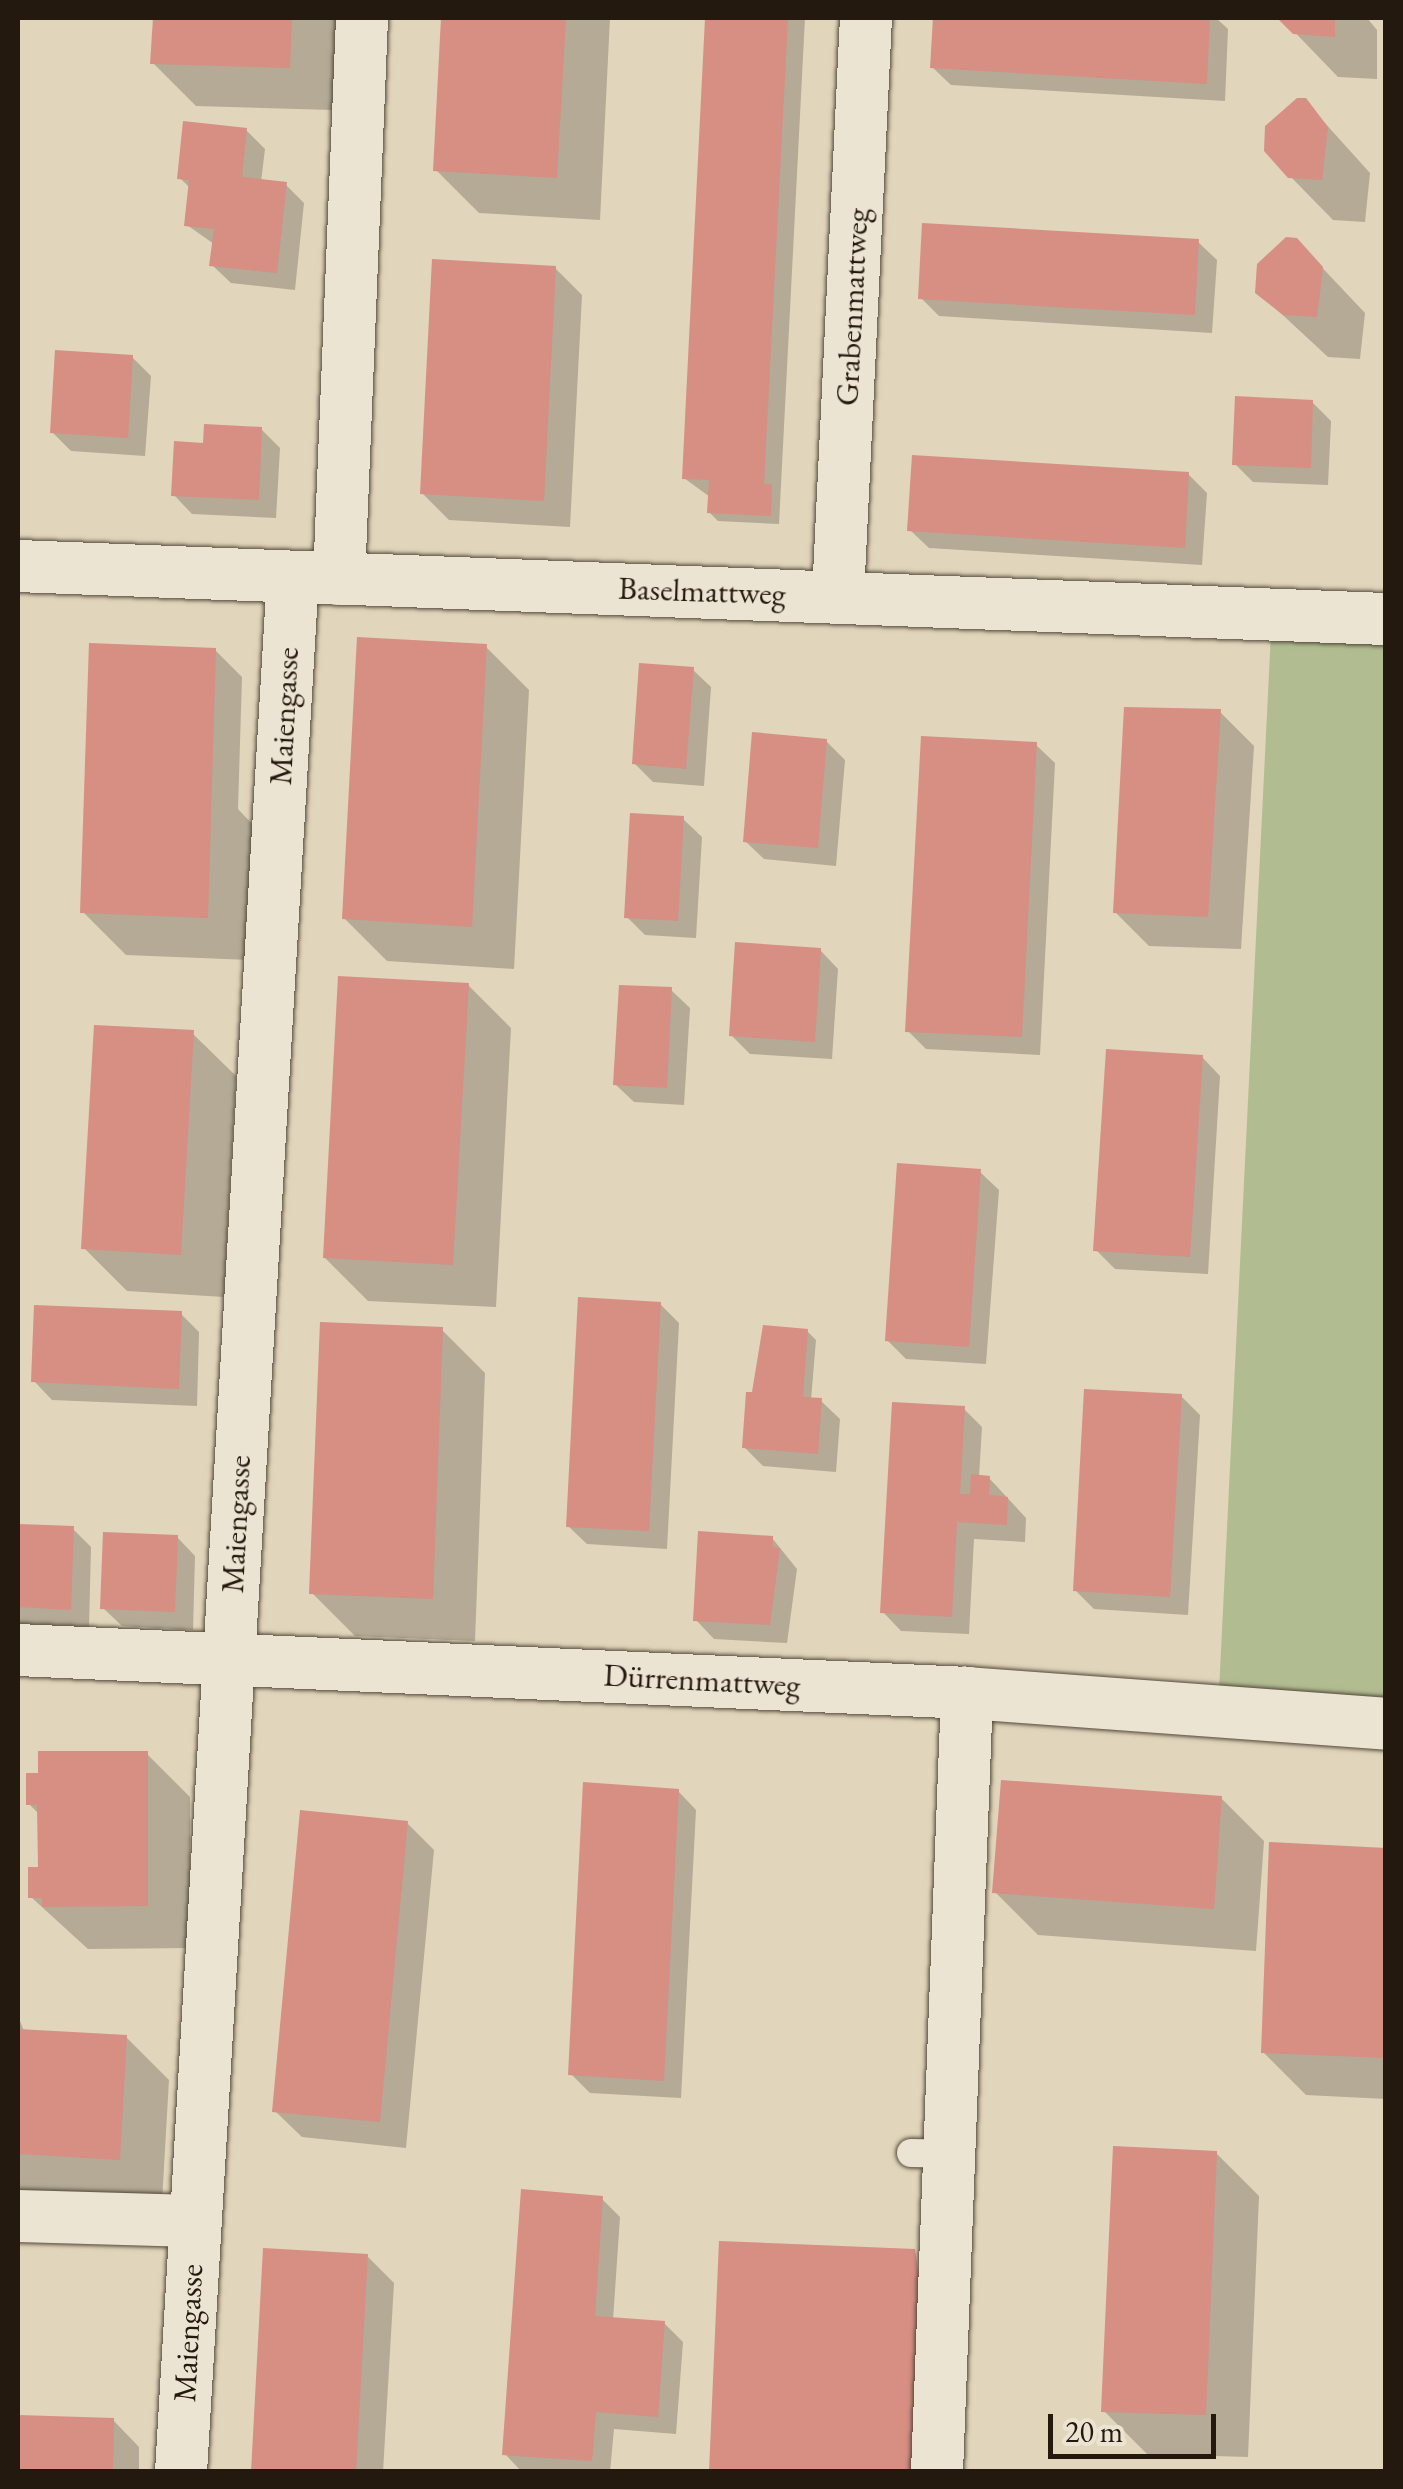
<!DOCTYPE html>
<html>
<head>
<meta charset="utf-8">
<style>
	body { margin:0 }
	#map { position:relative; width:1403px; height:2489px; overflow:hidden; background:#e1d5bb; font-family:"EB Garamond",serif }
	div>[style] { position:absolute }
	.green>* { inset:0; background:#b1bd91 }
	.shadow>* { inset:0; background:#0003 }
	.building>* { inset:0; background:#d78e83 }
	.roads { filter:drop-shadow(0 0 2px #524839) drop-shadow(0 0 2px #524839) }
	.lane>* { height:28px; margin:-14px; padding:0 14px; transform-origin:14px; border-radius:14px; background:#ece4d3 }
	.street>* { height:52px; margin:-26px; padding:0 26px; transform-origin:26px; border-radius:26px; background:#ece4d3 }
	span { translate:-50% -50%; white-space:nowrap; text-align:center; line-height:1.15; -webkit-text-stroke:8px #ece4d3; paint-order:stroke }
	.street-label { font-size:32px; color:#23190e }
	.frame { position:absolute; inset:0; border:20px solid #23190e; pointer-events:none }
	.scale { position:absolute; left:1048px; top:2414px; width:168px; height:45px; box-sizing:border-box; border:5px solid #23190e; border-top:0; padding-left:12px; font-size:30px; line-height:35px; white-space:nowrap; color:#23190e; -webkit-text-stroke:8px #ece4d3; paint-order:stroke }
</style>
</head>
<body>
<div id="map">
	<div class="green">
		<div style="clip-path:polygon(1272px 612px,1385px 619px,1385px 1724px,1218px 1712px)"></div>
	</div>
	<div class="shadow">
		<div style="clip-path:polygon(156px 18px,337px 18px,332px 110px,196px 106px,153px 63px)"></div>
		<div style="clip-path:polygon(444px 18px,610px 18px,600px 220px,479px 213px,436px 170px)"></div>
		<div style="clip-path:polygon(707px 18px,805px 18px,779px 524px,718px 521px,709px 512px,710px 497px,684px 478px)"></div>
		<div style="clip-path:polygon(935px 18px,1216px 18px,1228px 29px,1225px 101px,951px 85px,932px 67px)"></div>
		<div style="clip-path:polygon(1281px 18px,1367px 18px,1377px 30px,1377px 79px,1338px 77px)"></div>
		<div style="clip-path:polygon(1305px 101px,1370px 173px,1365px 222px,1333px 220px,1290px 176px)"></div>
		<div style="clip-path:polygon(246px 130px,265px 149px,261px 182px,286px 185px,304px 203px,295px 290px,231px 283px,212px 265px,214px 244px,187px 225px,191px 189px,180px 178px)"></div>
		<div style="clip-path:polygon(1296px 240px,1365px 313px,1360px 359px,1328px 357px,1258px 292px)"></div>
		<div style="clip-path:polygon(1198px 242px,1217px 260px,1212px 333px,939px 316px,921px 298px)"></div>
		<div style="clip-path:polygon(555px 268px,582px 295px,570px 527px,449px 520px,422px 493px)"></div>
		<div style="clip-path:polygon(132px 357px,151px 376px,145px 456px,71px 451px,52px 432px)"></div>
		<div style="clip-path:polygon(1312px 402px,1331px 421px,1328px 485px,1253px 482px,1235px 464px)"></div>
		<div style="clip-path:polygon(261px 429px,280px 448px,276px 518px,192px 514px,174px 495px,206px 445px)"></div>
		<div style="clip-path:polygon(1188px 474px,1207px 493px,1202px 565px,929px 548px,910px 530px)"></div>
		<div style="clip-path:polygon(486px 647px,529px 690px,514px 969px,387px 961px,344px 918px)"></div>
		<div style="clip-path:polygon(215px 650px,242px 677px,238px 809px,254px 826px,250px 960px,126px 955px,83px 912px)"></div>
		<div style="clip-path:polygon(692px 669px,711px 687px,704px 786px,653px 782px,634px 763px)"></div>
		<div style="clip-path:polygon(1220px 712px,1254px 746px,1241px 949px,1149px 946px,1115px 912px)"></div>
		<div style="clip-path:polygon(826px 741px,845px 760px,836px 866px,764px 859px,745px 841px)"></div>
		<div style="clip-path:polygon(1036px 745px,1055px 763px,1040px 1055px,926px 1049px,908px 1031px)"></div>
		<div style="clip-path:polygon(683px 819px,702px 837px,696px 938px,645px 935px,627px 917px)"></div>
		<div style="clip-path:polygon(820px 950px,838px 969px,832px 1059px,750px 1054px,731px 1035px)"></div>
		<div style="clip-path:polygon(468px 985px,511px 1028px,496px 1307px,368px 1301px,325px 1258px)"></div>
		<div style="clip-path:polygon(671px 990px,690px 1008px,684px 1105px,634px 1102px,615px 1084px)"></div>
		<div style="clip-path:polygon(192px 1033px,236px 1076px,224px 1297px,127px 1291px,84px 1248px)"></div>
		<div style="clip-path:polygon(1202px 1057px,1220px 1076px,1208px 1274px,1115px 1269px,1096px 1250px)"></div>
		<div style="clip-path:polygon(980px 1172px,999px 1190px,986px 1364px,906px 1359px,887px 1340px)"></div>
		<div style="clip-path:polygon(660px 1304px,679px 1323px,667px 1549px,587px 1544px,568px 1526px)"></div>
		<div style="clip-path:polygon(181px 1314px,199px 1332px,197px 1406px,52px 1400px,34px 1381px)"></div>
		<div style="clip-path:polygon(442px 1330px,485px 1373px,475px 1641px,355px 1636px,312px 1593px)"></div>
		<div style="clip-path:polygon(807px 1331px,816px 1340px,811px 1400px,821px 1401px,840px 1419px,836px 1472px,763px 1466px,744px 1447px,754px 1395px)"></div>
		<div style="clip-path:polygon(1181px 1396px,1200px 1415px,1188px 1615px,1094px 1609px,1075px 1590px)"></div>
		<div style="clip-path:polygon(963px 1408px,982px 1427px,979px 1477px,989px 1478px,1026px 1518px,1025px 1542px,974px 1539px,969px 1634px,901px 1631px,883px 1612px)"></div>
		<div style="clip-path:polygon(18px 1526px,73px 1529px,91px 1547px,89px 1627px,18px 1624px)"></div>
		<div style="clip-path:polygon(177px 1537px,195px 1556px,193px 1630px,122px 1626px,103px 1608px)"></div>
		<div style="clip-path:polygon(772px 1538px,797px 1569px,787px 1643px,714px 1639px,696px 1620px)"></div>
		<div style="clip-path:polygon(147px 1754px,190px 1797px,190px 1948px,88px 1949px,31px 1897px,40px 1870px,40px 1815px,29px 1804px)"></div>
		<div style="clip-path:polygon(678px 1791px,696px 1810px,681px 2098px,590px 2093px,571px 2074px)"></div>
		<div style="clip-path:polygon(1221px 1798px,1264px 1841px,1256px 1951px,1038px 1935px,995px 1892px)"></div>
		<div style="clip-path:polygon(407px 1823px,434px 1850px,406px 2148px,302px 2137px,275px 2111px)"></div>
		<div style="clip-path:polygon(1386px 1850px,1386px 2099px,1306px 2095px,1263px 2052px)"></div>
		<div style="clip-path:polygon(18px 2016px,24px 2031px,126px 2037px,169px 2080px,162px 2202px,18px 2193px)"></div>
		<div style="clip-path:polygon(1216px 2153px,1259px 2196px,1248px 2457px,1147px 2454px,1104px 2411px)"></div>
		<div style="clip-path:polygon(602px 2199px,620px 2217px,613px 2320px,664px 2323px,683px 2342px,676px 2434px,614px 2429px,610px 2472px,522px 2472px,505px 2454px)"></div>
		<div style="clip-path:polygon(367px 2256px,394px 2283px,383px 2472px,253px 2472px)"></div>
		<div style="clip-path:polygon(18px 2418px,113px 2420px,139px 2447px,139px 2472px,18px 2472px)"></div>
	</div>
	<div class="building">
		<div style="clip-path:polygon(153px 18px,292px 18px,290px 68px,150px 64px)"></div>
		<div style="clip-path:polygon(441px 18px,566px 18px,557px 178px,433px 171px)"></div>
		<div style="clip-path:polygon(705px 18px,788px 18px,764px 484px,772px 484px,771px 516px,707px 513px,709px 480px,682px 479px)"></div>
		<div style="clip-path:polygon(933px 18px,1210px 18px,1207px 84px,930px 68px)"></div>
		<div style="clip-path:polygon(1277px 18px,1335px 18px,1335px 37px,1293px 34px)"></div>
		<div style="clip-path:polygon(1297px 98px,1306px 98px,1328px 127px,1322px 180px,1288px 178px,1264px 151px,1265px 126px)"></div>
		<div style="clip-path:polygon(183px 121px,247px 128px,242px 177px,287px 182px,277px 273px,209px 266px,214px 229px,184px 226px,189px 180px,177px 179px)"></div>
		<div style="clip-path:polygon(922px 223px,1199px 239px,1195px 315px,918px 299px)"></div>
		<div style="clip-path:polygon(1286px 237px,1297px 238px,1323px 267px,1317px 317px,1283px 315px,1255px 293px,1257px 264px)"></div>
		<div style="clip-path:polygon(432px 259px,556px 266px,544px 501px,420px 494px)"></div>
		<div style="clip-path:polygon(55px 350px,133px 355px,128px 438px,50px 433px)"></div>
		<div style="clip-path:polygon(1235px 396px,1313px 400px,1311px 468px,1232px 465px)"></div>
		<div style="clip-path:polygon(204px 424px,262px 427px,259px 500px,171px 496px,174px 441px,203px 443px)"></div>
		<div style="clip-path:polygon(912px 455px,1189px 472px,1185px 548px,907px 531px)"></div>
		<div style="clip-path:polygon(357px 637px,487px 644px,472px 927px,342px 919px)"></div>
		<div style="clip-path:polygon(89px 643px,216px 648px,208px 918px,80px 913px)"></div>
		<div style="clip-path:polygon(639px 663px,694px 667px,686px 769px,632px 764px)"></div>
		<div style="clip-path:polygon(1124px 707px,1221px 709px,1208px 917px,1113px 913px)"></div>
		<div style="clip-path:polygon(752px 732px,827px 739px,818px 848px,743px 842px)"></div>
		<div style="clip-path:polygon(921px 736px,1037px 742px,1022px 1037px,905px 1032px)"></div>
		<div style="clip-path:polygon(630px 813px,684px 816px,678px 921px,624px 918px)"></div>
		<div style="clip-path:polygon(735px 942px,821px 948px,815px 1042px,729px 1036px)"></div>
		<div style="clip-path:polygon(338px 976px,469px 983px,453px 1265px,323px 1258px)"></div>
		<div style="clip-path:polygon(619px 985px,672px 987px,667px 1088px,613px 1085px)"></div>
		<div style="clip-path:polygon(94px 1025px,194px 1030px,181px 1255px,81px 1249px)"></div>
		<div style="clip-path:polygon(1106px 1049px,1203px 1055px,1190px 1257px,1093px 1251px)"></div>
		<div style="clip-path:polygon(897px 1163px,981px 1169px,969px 1347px,885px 1341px)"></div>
		<div style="clip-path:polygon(578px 1297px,661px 1302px,649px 1531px,566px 1527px)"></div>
		<div style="clip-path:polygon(34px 1305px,182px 1311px,179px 1389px,31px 1382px)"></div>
		<div style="clip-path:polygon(320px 1322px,443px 1327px,433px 1599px,309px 1594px)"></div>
		<div style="clip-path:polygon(763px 1325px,808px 1329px,803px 1397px,822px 1398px,818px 1454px,742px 1448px,746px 1392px,752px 1392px)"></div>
		<div style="clip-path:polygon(1084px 1389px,1182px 1394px,1170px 1597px,1073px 1591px)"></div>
		<div style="clip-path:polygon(892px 1402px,965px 1406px,960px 1494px,970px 1494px,971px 1474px,990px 1476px,989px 1495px,1008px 1497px,1007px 1525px,957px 1522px,952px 1617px,880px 1613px)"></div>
		<div style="clip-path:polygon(18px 1524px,74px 1526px,71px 1610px,18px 1607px)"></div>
		<div style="clip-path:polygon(698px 1531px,773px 1536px,773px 1547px,780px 1548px,770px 1625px,693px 1621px)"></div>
		<div style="clip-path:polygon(103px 1532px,178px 1535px,175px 1612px,100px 1609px)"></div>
		<div style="clip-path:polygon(38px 1751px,148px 1751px,148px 1906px,42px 1907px,42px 1898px,28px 1898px,28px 1867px,38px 1867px,37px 1805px,26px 1805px,26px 1773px,38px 1773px)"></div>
		<div style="clip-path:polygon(1001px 1780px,1222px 1796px,1214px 1909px,992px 1893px)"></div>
		<div style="clip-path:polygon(583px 1782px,679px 1789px,664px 2081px,568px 2075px)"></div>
		<div style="clip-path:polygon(300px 1810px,408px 1821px,380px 2122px,272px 2112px)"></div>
		<div style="clip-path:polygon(1269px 1842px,1386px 1848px,1386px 2058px,1261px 2053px)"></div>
		<div style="clip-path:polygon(18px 2029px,127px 2035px,120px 2160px,18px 2154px)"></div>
		<div style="clip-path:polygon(1113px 2146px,1217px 2151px,1206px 2415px,1101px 2412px)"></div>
		<div style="clip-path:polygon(521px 2189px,603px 2196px,595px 2316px,665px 2321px,658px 2417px,596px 2412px,592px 2461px,502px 2455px)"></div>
		<div style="clip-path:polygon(719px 2241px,915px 2249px,921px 2292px,914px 2472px,709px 2472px)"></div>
		<div style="clip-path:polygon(263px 2248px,368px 2254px,356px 2472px,251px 2472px)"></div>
		<div style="clip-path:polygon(18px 2415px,114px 2418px,113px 2472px,18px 2472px)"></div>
	</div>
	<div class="roads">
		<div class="lane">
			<div style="left:911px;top:2153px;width:39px;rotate:1deg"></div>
		</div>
		<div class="street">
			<div style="left:18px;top:566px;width:1369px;rotate:2.22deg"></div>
			<div style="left:339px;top:579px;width:561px;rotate:-87.65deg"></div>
			<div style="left:838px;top:596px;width:579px;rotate:-87.23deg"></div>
			<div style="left:18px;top:1650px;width:950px;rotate:2.59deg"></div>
			<div style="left:967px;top:1693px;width:420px;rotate:4.2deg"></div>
			<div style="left:18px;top:2216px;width:176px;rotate:1.6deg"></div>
			<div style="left:181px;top:2472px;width:1898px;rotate:-86.62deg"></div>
			<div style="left:937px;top:2472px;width:780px;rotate:-87.79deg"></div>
		</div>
	</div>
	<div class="street-label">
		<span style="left:852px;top:307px;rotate:-87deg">Grabenmattweg</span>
		<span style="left:702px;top:591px;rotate:2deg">Baselmattweg</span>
		<span style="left:284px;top:716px;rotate:-87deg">Maiengasse</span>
		<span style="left:236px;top:1524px;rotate:-87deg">Maiengasse</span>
		<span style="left:702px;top:1680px;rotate:3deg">Dürrenmattweg</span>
		<span style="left:188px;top:2333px;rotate:-87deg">Maiengasse</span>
	</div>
	<div class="frame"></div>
	<div class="scale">20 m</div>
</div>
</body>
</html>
